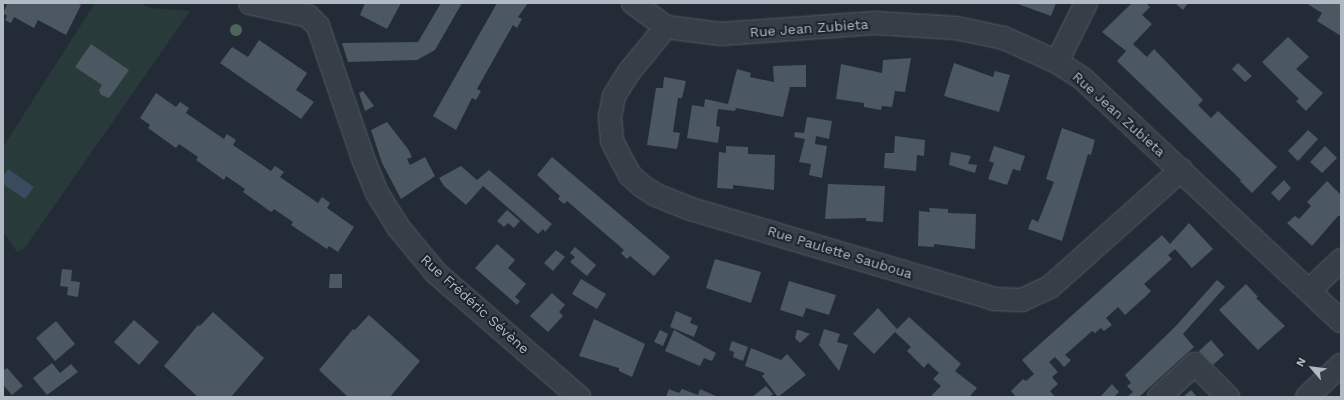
<!DOCTYPE html>
<html>
<head>
<meta charset="utf-8">
<style>
	body { margin:0 }
	#map { position:relative; width:1344px; height:400px; overflow:hidden; background:#232c36; font-family:"Work Sans",sans-serif }
	div>[style] { position:absolute }
	.green>* { inset:0; background:#283a39 }
	.water>* { inset:0; background:#394b5e }
	.building>* { inset:0; background:#4b5761 }
	.roads { filter:drop-shadow(0 0 1px #545c64) drop-shadow(0 0 1px #545c64) }
	.minor>* { height:22px; margin:-11px; padding:0 11px; transform-origin:11px; border-radius:11px; background:#363e47 }
	.trees>* { width:12px; height:12px; margin:-6px; border-radius:50%; background:#4e665a }
	span { translate:-50% -50%; white-space:nowrap; text-align:center; line-height:1.15; -webkit-text-stroke:4px #1b232b; paint-order:stroke }
	.street-label { font-size:14px; color:#b1b9c3 }
	.frame { position:absolute; inset:0; border:4px solid #b1b9c3; pointer-events:none }
	.north { position:absolute; left:1292px; top:348px; width:40px; height:40px; -webkit-text-stroke:3px #1b232b; paint-order:stroke; rotate:298deg; font-size:11px; font-weight:700; line-height:16px; text-align:center; color:#b1b9c3 }
	.north::after { content:''; display:block; margin:auto; width:14px; height:18px; background:#b1b9c3; clip-path:polygon(50% 0,100% 100%,50% 72%,0 100%) }
</style>
</head>
<body>
<div id="map">
	<div class="green">
		<div style="clip-path:polygon(95px 3px,140px 3px,151px 8px,190px 11px,24px 249px,17px 252px,3px 231px,3px 147px)"></div>
	</div>
	<div class="water">
		<div style="clip-path:polygon(8px 169px,34px 187px,25px 199px,3px 184px,3px 177px)"></div>
	</div>
	<div class="building">
		<div style="clip-path:polygon(4px 3px,77px 3px,81px 5px,66px 35px,38px 20px,34px 28px,14px 17px,11px 23px,5px 20px,7px 16px,3px 13px,7px 5px)"></div>
		<div style="clip-path:polygon(365px 3px,401px 3px,387px 29px,360px 15px)"></div>
		<div style="clip-path:polygon(441px 3px,462px 3px,435px 50px,417px 60px,348px 62px,342px 43px,418px 42px)"></div>
		<div style="clip-path:polygon(497px 3px,528px 3px,518px 17px,522px 19px,517px 28px,513px 25px,477px 89px,481px 91px,476px 100px,472px 98px,456px 130px,433px 116px)"></div>
		<div style="clip-path:polygon(1015px 3px,1056px 3px,1051px 16px)"></div>
		<div style="clip-path:polygon(1132px 3px,1146px 3px,1150px 7px,1142px 15px,1152px 24px,1133px 44px,1147px 57px,1154px 49px,1203px 100px,1198px 105px,1211px 118px,1218px 111px,1277px 167px,1252px 193px,1240px 181px,1241px 180px,1117px 61px,1126px 51px,1102px 32px)"></div>
		<div style="clip-path:polygon(1175px 3px,1188px 3px,1183px 10px)"></div>
		<div style="clip-path:polygon(1306px 3px,1341px 3px,1341px 36px,1317px 21px,1322px 13px)"></div>
		<div style="clip-path:polygon(1288px 37px,1309px 57px,1296px 69px,1323px 93px,1306px 111px,1296px 101px,1299px 99px,1262px 62px)"></div>
		<div style="clip-path:polygon(259px 40px,307px 73px,296px 90px,314px 102px,301px 119px,220px 63px,232px 47px,248px 57px)"></div>
		<div style="clip-path:polygon(91px 44px,129px 70px,109px 98px,101px 95px,99px 90px,102px 85px,75px 67px)"></div>
		<div style="clip-path:polygon(911px 58px,905px 92px,895px 91px,892px 107px,882px 106px,881px 110px,864px 107px,864px 103px,836px 99px,841px 64px,882px 73px,883px 60px)"></div>
		<div style="clip-path:polygon(954px 63px,993px 77px,995px 71px,1010px 75px,999px 112px,944px 96px)"></div>
		<div style="clip-path:polygon(1238px 63px,1252px 76px,1245px 82px,1232px 69px)"></div>
		<div style="clip-path:polygon(806px 65px,806px 87px,790px 87px,783px 117px,736px 108px,735px 111px,718px 109px,716px 126px,720px 127px,718px 143px,687px 138px,692px 105px,704px 107px,705px 99px,728px 104px,737px 69px,751px 73px,750px 77px,774px 82px,773px 66px)"></div>
		<div style="clip-path:polygon(664px 77px,686px 81px,682px 98px,678px 98px,673px 132px,680px 133px,677px 149px,647px 145px,656px 88px,663px 88px)"></div>
		<div style="clip-path:polygon(363px 91px,374px 106px,365px 111px,359px 93px)"></div>
		<div style="clip-path:polygon(156px 93px,176px 107px,180px 102px,189px 108px,186px 113px,224px 139px,227px 134px,236px 140px,233px 145px,271px 171px,275px 166px,284px 172px,280px 177px,318px 203px,322px 197px,330px 203px,327px 208px,354px 227px,338px 252px,329px 246px,327px 249px,291px 225px,293px 222px,274px 209px,271px 212px,243px 192px,245px 189px,226px 176px,224px 180px,196px 160px,198px 157px,179px 144px,176px 148px,148px 128px,150px 125px,140px 118px)"></div>
		<div style="clip-path:polygon(807px 117px,832px 121px,829px 139px,816px 136px,815px 144px,827px 146px,822px 178px,809px 175px,811px 164px,799px 162px,805px 139px,794px 137px,795px 132px,804px 133px)"></div>
		<div style="clip-path:polygon(387px 122px,408px 149px,412px 157px,407px 159px,410px 165px,425px 157px,435px 176px,401px 199px,382px 163px,371px 130px)"></div>
		<div style="clip-path:polygon(1062px 128px,1095px 140px,1091px 155px,1088px 154px,1062px 241px,1028px 229px,1032px 219px,1038px 222px,1054px 182px,1046px 179px)"></div>
		<div style="clip-path:polygon(1308px 130px,1318px 139px,1298px 161px,1288px 151px)"></div>
		<div style="clip-path:polygon(895px 136px,925px 140px,924px 156px,917px 155px,916px 171px,884px 168px,885px 153px,894px 153px)"></div>
		<div style="clip-path:polygon(726px 146px,748px 147px,748px 154px,775px 155px,774px 190px,733px 185px,733px 189px,717px 188px,719px 152px,726px 153px)"></div>
		<div style="clip-path:polygon(994px 146px,1025px 156px,1020px 171px,1013px 169px,1007px 185px,988px 179px,994px 163px,989px 161px)"></div>
		<div style="clip-path:polygon(1325px 146px,1337px 158px,1322px 173px,1310px 162px)"></div>
		<div style="clip-path:polygon(951px 152px,971px 156px,968px 164px,977px 165px,975px 173px,949px 165px)"></div>
		<div style="clip-path:polygon(552px 157px,670px 257px,654px 276px,630px 256px,627px 259px,621px 253px,624px 250px,567px 201px,564px 204px,558px 199px,560px 196px,537px 175px)"></div>
		<div style="clip-path:polygon(461px 166px,477px 180px,489px 170px,552px 224px,545px 232px,543px 229px,538px 234px,483px 186px,466px 205px,444px 186px,439px 178px)"></div>
		<div style="clip-path:polygon(1284px 180px,1291px 188px,1279px 201px,1271px 193px)"></div>
		<div style="clip-path:polygon(1327px 181px,1341px 195px,1341px 216px,1338px 216px,1312px 246px,1287px 223px,1295px 216px,1299px 219px,1311px 206px,1307px 202px)"></div>
		<div style="clip-path:polygon(828px 184px,885px 186px,883px 222px,866px 221px,866px 218px,825px 219px)"></div>
		<div style="clip-path:polygon(929px 208px,948px 209px,948px 213px,976px 214px,975px 249px,934px 244px,934px 247px,918px 246px,919px 211px,930px 212px)"></div>
		<div style="clip-path:polygon(507px 210px,520px 221px,514px 228px,508px 223px,504px 227px,497px 221px)"></div>
		<div style="clip-path:polygon(1189px 223px,1213px 249px,1192px 268px,1175px 249px,1168px 255px,1172px 259px,1144px 284px,1151px 291px,1145px 297px,1125px 315px,1118px 307px,1106px 318px,1112px 325px,1104px 331px,1101px 328px,1095px 333px,1092px 331px,1065px 355px,1071px 360px,1064px 367px,1055px 357px,1049px 362px,1058px 372px,1052px 377px,1058px 384px,1050px 391px,1055px 397px,1016px 397px,1011px 391px,1023px 379px,1026px 381px,1034px 374px,1022px 360px,1162px 235px,1170px 244px)"></div>
		<div style="clip-path:polygon(497px 244px,515px 260px,508px 268px,526px 284px,515px 297px,520px 301px,517px 305px,475px 268px)"></div>
		<div style="clip-path:polygon(575px 247px,596px 265px,587px 276px,570px 262px,575px 257px,570px 253px)"></div>
		<div style="clip-path:polygon(556px 250px,565px 257px,553px 271px,544px 263px)"></div>
		<div style="clip-path:polygon(715px 259px,761px 272px,751px 303px,706px 288px)"></div>
		<div style="clip-path:polygon(62px 269px,72px 270px,71px 281px,80px 282px,78px 297px,67px 295px,68px 287px,60px 286px)"></div>
		<div style="clip-path:polygon(330px 274px,342px 274px,342px 288px,329px 288px)"></div>
		<div style="clip-path:polygon(581px 279px,606px 294px,597px 309px,572px 294px)"></div>
		<div style="clip-path:polygon(1217px 280px,1225px 287px,1183px 334px,1194px 347px,1139px 397px,1127px 397px,1133px 392px,1127px 386px,1131px 383px,1125px 375px,1175px 327px)"></div>
		<div style="clip-path:polygon(789px 281px,836px 295px,829px 315px,806px 308px,803px 317px,780px 310px)"></div>
		<div style="clip-path:polygon(1246px 284px,1258px 297px,1256px 298px,1285px 326px,1258px 350px,1219px 310px)"></div>
		<div style="clip-path:polygon(552px 293px,565px 305px,559px 312px,563px 316px,548px 332px,530px 316px)"></div>
		<div style="clip-path:polygon(878px 308px,897px 329px,909px 317px,961px 364px,955px 371px,977px 388px,969px 397px,930px 397px,941px 386px,933px 379px,939px 373px,928px 363px,924px 368px,907px 351px,911px 347px,895px 332px,874px 354px,853px 334px)"></div>
		<div style="clip-path:polygon(676px 311px,692px 318px,690px 323px,698px 326px,694px 337px,670px 327px)"></div>
		<div style="clip-path:polygon(213px 312px,264px 358px,231px 397px,198px 397px,164px 366px,198px 325px,200px 326px)"></div>
		<div style="clip-path:polygon(369px 315px,420px 361px,390px 397px,348px 397px,319px 370px,353px 329px,355px 330px)"></div>
		<div style="clip-path:polygon(594px 319px,645px 344px,632px 377px,619px 371px,619px 368px,579px 356px)"></div>
		<div style="clip-path:polygon(134px 320px,159px 342px,139px 365px,114px 342px)"></div>
		<div style="clip-path:polygon(56px 321px,75px 344px,55px 361px,36px 338px)"></div>
		<div style="clip-path:polygon(824px 329px,840px 334px,837px 342px,848px 345px,839px 371px,819px 345px)"></div>
		<div style="clip-path:polygon(660px 330px,668px 334px,663px 346px,654px 342px)"></div>
		<div style="clip-path:polygon(674px 330px,716px 353px,712px 361px,704px 358px,700px 366px,665px 351px)"></div>
		<div style="clip-path:polygon(797px 330px,799px 330px,810px 334px,800px 343px,795px 338px)"></div>
		<div style="clip-path:polygon(1211px 340px,1224px 355px,1213px 365px,1199px 351px)"></div>
		<div style="clip-path:polygon(732px 341px,748px 347px,743px 361px,733px 357px,734px 352px,729px 350px)"></div>
		<div style="clip-path:polygon(751px 348px,781px 360px,787px 354px,806px 375px,778px 397px,762px 376px,765px 373px,745px 366px)"></div>
		<div style="clip-path:polygon(52px 363px,60px 373px,71px 364px,78px 372px,47px 395px,33px 378px)"></div>
		<div style="clip-path:polygon(7px 368px,23px 386px,12px 395px,3px 385px,3px 371px)"></div>
		<div style="clip-path:polygon(1112px 384px,1119px 392px,1114px 397px,1100px 397px)"></div>
		<div style="clip-path:polygon(766px 386px,773px 394px,769px 397px,752px 397px)"></div>
		<div style="clip-path:polygon(669px 389px,679px 393px,682px 389px,698px 395px,700px 389px,718px 397px,666px 397px)"></div>
		<div style="clip-path:polygon(1191px 390px,1197px 397px,1183px 397px)"></div>
	</div>
	<div class="roads">
		<div class="minor">
			<div style="left:250px;top:3px;width:59px;rotate:12.6deg"></div>
			<div style="left:308px;top:16px;width:14px;rotate:45deg"></div>
			<div style="left:318px;top:26px;width:143px;rotate:71.2deg"></div>
			<div style="left:364px;top:161px;width:35px;rotate:68deg"></div>
			<div style="left:377px;top:193px;width:40px;rotate:58deg"></div>
			<div style="left:398px;top:227px;width:60px;rotate:50.4deg"></div>
			<div style="left:436px;top:273px;width:189px;rotate:40.9deg"></div>
			<div style="left:633px;top:3px;width:41px;rotate:36deg"></div>
			<div style="left:666px;top:27px;width:55px;rotate:7.3deg"></div>
			<div style="left:721px;top:34px;width:154px;rotate:-4.1deg"></div>
			<div style="left:875px;top:23px;width:81px;rotate:3.5deg"></div>
			<div style="left:956px;top:28px;width:49px;rotate:11.8deg"></div>
			<div style="left:1004px;top:38px;width:58px;rotate:24.4deg"></div>
			<div style="left:1057px;top:62px;width:31px;rotate:33deg"></div>
			<div style="left:1083px;top:79px;width:354px;rotate:43.2deg"></div>
			<div style="left:666px;top:27px;width:58px;rotate:129.4deg"></div>
			<div style="left:629px;top:72px;width:28px;rotate:122deg"></div>
			<div style="left:614px;top:96px;width:21px;rotate:101deg"></div>
			<div style="left:610px;top:117px;width:24px;rotate:85deg"></div>
			<div style="left:612px;top:141px;width:18px;rotate:63deg"></div>
			<div style="left:620px;top:157px;width:21px;rotate:61deg"></div>
			<div style="left:630px;top:175px;width:16px;rotate:43deg"></div>
			<div style="left:642px;top:186px;width:17px;rotate:33deg"></div>
			<div style="left:656px;top:195px;width:38px;rotate:22deg"></div>
			<div style="left:691px;top:209px;width:316px;rotate:16.5deg"></div>
			<div style="left:994px;top:299px;width:28px;rotate:2deg"></div>
			<div style="left:1022px;top:300px;width:31px;rotate:-25deg"></div>
			<div style="left:1050px;top:287px;width:176px;rotate:-41.8deg"></div>
			<div style="left:1057px;top:62px;width:66px;rotate:-63.8deg"></div>
			<div style="left:1310px;top:290px;width:43px;rotate:-44.1deg"></div>
			<div style="left:1159px;top:397px;width:49px;rotate:-42.5deg"></div>
			<div style="left:1195px;top:364px;width:47px;rotate:45deg"></div>
			<div style="left:1307px;top:397px;width:47px;rotate:-43.3deg"></div>
		</div>
	</div>
	<div class="trees">
		<div style="left:236px;top:30px"></div>
	</div>
	<div class="street-label">
		<span style="left:809px;top:28px;rotate:-4deg">Rue Jean Zubieta</span>
		<span style="left:1119px;top:114px;rotate:42deg">Rue Jean Zubieta</span>
		<span style="left:840px;top:252px;rotate:17deg">Rue Paulette Sauboua</span>
		<span style="left:475px;top:304px;rotate:42deg">Rue Frédéric Sévène</span>
	</div>
	<div class="frame"></div>
	<div class="north">N</div>
</div>
</body>
</html>
